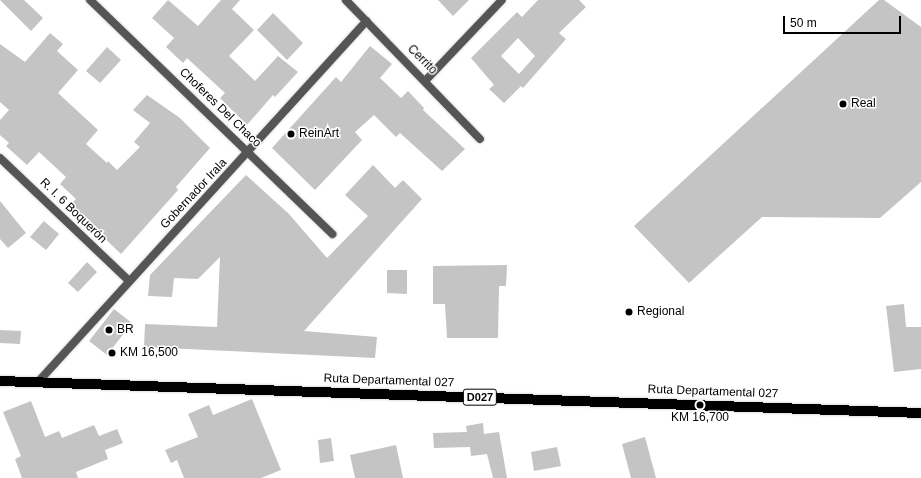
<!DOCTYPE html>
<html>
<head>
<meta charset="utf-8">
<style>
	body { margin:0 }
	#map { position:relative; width:921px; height:478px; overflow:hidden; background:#fff; font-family:Arial,sans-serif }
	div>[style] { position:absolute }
	.building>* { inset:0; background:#c4c4c4 }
	.roads { filter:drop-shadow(0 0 1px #dbdbdb) drop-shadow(0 0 1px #dbdbdb) }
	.minor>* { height:8px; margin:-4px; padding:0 4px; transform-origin:4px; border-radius:4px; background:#555 }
	.tertiary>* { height:8px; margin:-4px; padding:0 4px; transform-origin:4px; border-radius:4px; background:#555 }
	.primary>* { height:10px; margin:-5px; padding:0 5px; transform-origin:5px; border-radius:5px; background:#000 }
	.dots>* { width:11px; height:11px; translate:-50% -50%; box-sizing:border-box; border:2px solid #fff; border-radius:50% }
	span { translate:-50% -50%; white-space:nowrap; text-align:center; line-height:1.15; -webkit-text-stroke:3px #fff; paint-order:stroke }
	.shield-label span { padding:1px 3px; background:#fff; border:1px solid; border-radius:3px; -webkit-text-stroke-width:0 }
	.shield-label { font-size:11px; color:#000; font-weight:700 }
	.street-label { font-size:12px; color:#000 }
	.poi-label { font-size:12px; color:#000 }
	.left { translate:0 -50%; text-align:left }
	.scale { position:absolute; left:783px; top:16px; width:118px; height:18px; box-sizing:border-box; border:2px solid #000; border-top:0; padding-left:5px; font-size:12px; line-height:14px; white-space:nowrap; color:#000; -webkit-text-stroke:3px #fff; paint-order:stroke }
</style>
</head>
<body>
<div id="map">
	<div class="building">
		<div style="clip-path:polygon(0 0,24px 0,43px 18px,31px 31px)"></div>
		<div style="clip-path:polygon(168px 0,198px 26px,221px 0,240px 0,232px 9px,254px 30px,229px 56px,255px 81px,278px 56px,298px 72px,275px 97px,273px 95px,247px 125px,220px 98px,225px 93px,187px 58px,183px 63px,166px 47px,174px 38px,152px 18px)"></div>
		<div style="clip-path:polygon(438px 0,469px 0,453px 16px)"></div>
		<div style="clip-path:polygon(evenodd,538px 0,579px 0,586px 7px,559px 33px,566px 39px,523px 88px,521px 86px,504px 103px,489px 89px,494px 85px,471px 58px,517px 12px,522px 17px,538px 0,518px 38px,535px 56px,519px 74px,501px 56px,518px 38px)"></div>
		<div style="clip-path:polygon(879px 0,884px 0,921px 27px,921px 182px,880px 218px,762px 217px,689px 283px,634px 226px)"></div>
		<div style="clip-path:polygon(273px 13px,303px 43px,287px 60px,257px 30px)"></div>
		<div style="clip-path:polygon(50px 33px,63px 44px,57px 51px,78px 70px,58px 93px,98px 130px,86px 144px,107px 163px,108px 161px,117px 170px,140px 147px,134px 142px,150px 123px,133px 110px,147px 95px,180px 118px,210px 148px,176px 187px,178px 190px,121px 254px,70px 205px,76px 199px,60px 184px,66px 177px,39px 152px,27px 165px,6px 146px,9px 143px,0 135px,0 120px,9px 110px,0 102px,0 44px,25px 62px)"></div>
		<div style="clip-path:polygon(370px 46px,392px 64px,380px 78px,401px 98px,408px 91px,424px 108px,423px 110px,465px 149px,442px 171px,400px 133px,396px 137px,374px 115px,355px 132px,362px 140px,315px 190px,272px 148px,336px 77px,341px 82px)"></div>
		<div style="clip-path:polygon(107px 47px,121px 60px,100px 83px,86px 71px)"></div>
		<div style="clip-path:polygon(373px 165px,395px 188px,403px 180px,422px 199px,304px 331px,377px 337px,375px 358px,144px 347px,145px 324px,217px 327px,220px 257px,198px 279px,174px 278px,172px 297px,148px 296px,150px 275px,246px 175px,289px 214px,327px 258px,368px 216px,345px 195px)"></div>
		<div style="clip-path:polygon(0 201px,26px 233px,8px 248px,0 239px)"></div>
		<div style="clip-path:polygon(44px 221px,59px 234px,46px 250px,30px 237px)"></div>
		<div style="clip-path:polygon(87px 262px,97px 272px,78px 292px,68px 283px)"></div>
		<div style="clip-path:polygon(507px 265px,506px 286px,499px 286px,498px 338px,447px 338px,445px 304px,433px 304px,433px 266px)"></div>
		<div style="clip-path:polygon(387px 270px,407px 270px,407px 294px,387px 293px)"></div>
		<div style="clip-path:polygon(904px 304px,906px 327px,921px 327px,921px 369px,894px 372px,886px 306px)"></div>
		<div style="clip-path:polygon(114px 309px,132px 323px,107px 355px,89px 341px)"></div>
		<div style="clip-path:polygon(0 330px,21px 331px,20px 344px,0 343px)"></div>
		<div style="clip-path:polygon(252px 399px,281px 470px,261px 478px,184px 478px,177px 460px,171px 463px,165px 450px,198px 437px,188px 414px,209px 405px,213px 415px)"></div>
		<div style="clip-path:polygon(31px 401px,45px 437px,59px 431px,62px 438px,94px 425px,99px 436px,117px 429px,123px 443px,105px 450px,108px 459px,76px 472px,78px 478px,22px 478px,15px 459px,21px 456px,3px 412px)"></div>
		<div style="clip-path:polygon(483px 423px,484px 434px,499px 432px,507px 478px,493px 478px,487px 454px,471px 456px,470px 447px,434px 448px,433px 433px,467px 432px,466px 426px)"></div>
		<div style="clip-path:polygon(645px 437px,656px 478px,631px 478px,622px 444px)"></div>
		<div style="clip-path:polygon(331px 438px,334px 461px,320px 463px,318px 440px)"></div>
		<div style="clip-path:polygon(396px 445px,403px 478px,355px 478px,350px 455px)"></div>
		<div style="clip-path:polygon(557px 447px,561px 466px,534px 471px,531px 452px)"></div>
	</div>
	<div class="roads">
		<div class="minor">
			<div style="left:90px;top:0;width:337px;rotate:44deg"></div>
			<div style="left:366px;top:21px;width:164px;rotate:46deg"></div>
			<div style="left:426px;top:80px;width:110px;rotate:-46.5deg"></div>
		</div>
		<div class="tertiary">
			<div style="left:0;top:158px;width:178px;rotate:43.6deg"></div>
			<div style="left:38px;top:382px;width:488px;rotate:-47.7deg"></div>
			<div style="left:366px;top:21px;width:29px;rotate:-134deg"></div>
		</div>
		<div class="primary">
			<div style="left:0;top:381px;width:922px;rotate:1.99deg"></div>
		</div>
	</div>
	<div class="dots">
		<div style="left:843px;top:104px;background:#000"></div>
		<div style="left:291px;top:134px;background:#000"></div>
		<div style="left:629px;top:312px;background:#000"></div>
		<div style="left:109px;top:330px;background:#000"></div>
		<div style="left:112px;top:353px;background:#000"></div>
		<div style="left:700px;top:405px;background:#000"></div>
	</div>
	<div class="shield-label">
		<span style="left:480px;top:397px">D027</span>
	</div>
	<div class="street-label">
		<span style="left:422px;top:60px;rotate:45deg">Cerrito</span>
		<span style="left:220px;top:108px;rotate:44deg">Choferes Del Chaco</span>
		<span style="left:194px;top:194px;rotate:-47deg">Gobernador Irala</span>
		<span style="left:73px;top:211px;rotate:44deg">R. I. 6 Boquerón</span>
		<span style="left:389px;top:381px;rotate:2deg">Ruta Departamental 027</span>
		<span style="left:713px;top:392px;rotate:2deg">Ruta Departamental 027</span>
	</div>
	<div class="poi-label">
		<span class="left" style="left:851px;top:104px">Real</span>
		<span class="left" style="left:299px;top:134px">ReinArt</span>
		<span class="left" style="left:637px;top:312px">Regional</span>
		<span class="left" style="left:117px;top:330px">BR</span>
		<span class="left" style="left:120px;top:353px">KM 16,500</span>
		<span style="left:700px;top:418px">KM 16,700</span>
	</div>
	<div class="scale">50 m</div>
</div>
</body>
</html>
